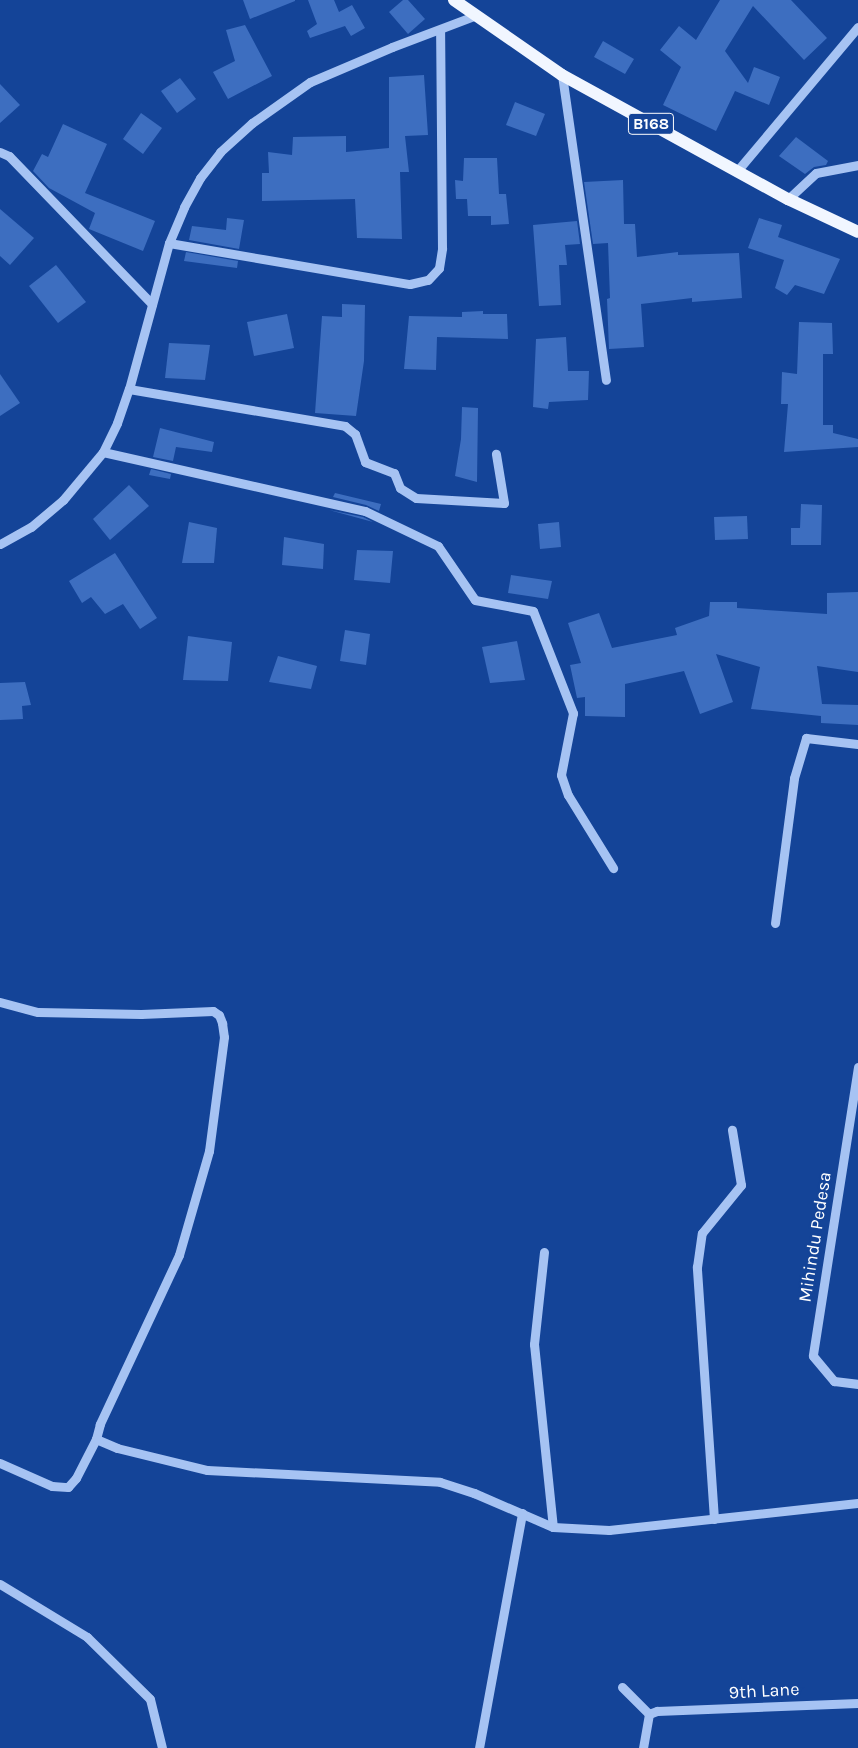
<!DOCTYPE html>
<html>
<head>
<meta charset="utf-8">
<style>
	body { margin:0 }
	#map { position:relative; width:858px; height:1748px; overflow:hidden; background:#144498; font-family:Karla,sans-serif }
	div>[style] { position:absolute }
	.building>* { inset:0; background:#3d6ec0 }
	.minor>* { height:9px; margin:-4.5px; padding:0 4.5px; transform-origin:4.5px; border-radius:4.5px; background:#a6c3f3 }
	.major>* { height:12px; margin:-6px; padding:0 6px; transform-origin:6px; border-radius:6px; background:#f1f6ff }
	span { translate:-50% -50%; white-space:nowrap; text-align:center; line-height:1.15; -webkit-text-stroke:4.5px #144498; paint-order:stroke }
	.shield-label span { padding:1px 4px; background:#144498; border:1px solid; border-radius:4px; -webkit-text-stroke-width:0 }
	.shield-label { font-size:16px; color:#fff; font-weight:700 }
	.street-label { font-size:18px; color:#fff }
</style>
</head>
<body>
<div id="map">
	<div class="building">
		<div style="clip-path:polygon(243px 0,295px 0,295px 1px,250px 19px)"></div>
		<div style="clip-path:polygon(308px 0,334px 0,339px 12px,352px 5px,365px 28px,351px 36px,345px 26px,310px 38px,307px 31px,317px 24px)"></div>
		<div style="clip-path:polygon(403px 0,408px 0,425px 19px,408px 34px,389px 12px)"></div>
		<div style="clip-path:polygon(720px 0,791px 0,827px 38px,804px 60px,753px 6px,725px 51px,748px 83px,754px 67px,780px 77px,769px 105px,735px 91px,716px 131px,663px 105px,681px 67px,660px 50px,679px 26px,696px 40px)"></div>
		<div style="clip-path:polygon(245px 25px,272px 76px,228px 99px,213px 72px,235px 61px,226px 30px)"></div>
		<div style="clip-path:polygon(603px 41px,634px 59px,625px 74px,594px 57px)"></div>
		<div style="clip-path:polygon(424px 75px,428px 135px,405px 136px,409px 172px,400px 172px,402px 239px,357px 238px,355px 199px,262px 201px,262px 173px,269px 173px,268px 152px,292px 155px,293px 137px,346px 136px,346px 152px,389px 148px,389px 77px)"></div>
		<div style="clip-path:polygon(180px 78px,196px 99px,177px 113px,161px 91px)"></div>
		<div style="clip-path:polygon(0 84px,20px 105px,0 123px)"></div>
		<div style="clip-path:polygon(515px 102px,545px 114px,536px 136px,506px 125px)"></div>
		<div style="clip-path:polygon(141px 113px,162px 128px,143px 154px,123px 139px)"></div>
		<div style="clip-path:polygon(63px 124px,107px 144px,85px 193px,155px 221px,143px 251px,89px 229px,95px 213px,49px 188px,33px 171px,42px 154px,48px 157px)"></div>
		<div style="clip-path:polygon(796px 137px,828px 161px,826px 165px,814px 167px,805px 174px,779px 156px)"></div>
		<div style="clip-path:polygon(464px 158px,497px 158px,499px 194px,506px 194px,509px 224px,491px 225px,491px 216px,468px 216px,467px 199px,456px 199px,455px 180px,463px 181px)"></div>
		<div style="clip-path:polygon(623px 180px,624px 224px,635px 224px,637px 257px,678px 252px,678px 255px,739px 253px,742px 298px,692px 302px,692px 298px,641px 304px,644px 347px,609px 349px,607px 299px,610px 298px,608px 243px,593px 244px,584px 182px)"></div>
		<div style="clip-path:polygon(0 209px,34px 238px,10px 265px,0 256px)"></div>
		<div style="clip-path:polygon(227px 218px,244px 220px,239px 249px,189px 240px,192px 226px,226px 230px)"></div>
		<div style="clip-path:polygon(759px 218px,782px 225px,778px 237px,840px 259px,824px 294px,795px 285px,787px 295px,775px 288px,784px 260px,748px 248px)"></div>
		<div style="clip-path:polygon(577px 221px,580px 244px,565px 245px,567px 265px,559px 265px,561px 305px,539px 306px,533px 225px)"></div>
		<div style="clip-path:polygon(186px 252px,238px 261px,237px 268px,184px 261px)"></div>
		<div style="clip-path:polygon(56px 265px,86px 302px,58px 323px,29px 286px)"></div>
		<div style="clip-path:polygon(342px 304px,365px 305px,364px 361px,356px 416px,315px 413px,322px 316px,342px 317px)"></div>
		<div style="clip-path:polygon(483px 311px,483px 314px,507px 314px,508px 339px,437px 337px,436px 370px,404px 369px,409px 316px,462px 317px,462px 312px)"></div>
		<div style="clip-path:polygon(287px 314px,294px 348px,254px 356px,247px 322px)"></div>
		<div style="clip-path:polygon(799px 322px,832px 323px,833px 354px,823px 354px,823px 425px,833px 425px,833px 433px,858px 439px,858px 447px,784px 452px,788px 404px,781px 404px,782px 372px,797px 374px)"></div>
		<div style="clip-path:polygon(566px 337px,568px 371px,589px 371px,588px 400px,549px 402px,548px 409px,533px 407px,536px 339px)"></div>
		<div style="clip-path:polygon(169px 343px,210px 345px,205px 380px,165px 378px)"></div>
		<div style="clip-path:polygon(0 374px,20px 403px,0 416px)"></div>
		<div style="clip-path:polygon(462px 407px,478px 408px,477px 482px,455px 476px,461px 439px)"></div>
		<div style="clip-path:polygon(160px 428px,214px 442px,212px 452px,176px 447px,173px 461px,153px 457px)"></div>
		<div style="clip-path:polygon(151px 469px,171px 474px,170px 479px,149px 475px)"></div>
		<div style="clip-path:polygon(129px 485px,149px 506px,110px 540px,93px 519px)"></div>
		<div style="clip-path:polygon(335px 493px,381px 504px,379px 511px,366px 505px,333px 497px)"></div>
		<div style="clip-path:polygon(801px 504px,822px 505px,821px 545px,791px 545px,791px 528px,800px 528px)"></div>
		<div style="clip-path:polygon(329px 510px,363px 517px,373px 522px)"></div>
		<div style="clip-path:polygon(747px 516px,748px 539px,715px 540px,714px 517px)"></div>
		<div style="clip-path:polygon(189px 522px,217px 528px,214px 563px,182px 563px)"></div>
		<div style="clip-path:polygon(559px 522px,561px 547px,540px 549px,538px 524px)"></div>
		<div style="clip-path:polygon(284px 537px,324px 544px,323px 569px,282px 565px)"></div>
		<div style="clip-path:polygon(357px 550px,393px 551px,390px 583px,354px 580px)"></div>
		<div style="clip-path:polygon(115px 553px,157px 618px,140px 629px,123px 604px,105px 614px,91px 597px,82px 603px,69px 581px)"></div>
		<div style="clip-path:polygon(511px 575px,552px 581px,548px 599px,508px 593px)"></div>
		<div style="clip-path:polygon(858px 592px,858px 672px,817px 666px,822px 704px,858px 705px,858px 725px,821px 723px,821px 716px,751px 709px,760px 667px,716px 654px,733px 702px,700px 714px,684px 671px,625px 684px,625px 717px,585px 716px,585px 697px,577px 698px,570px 665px,581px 663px,568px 623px,599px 613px,612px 648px,677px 635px,675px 628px,709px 616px,710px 602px,737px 602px,737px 608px,827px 614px,827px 593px)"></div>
		<div style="clip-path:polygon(345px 630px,370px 634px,366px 665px,340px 661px)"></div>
		<div style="clip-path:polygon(188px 636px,232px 642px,228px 681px,183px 680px)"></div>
		<div style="clip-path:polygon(517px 641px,525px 680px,490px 683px,482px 647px)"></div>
		<div style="clip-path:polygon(278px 656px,317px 666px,311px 689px,269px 682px)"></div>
		<div style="clip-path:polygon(25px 682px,31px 705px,22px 706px,23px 719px,0 720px,0 683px)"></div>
	</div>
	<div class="minor">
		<div style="left:562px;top:75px;width:308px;rotate:81.8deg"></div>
		<div style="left:0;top:152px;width:10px;rotate:24deg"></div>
		<div style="left:9px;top:156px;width:206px;rotate:46deg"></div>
		<div style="left:737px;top:171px;width:188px;rotate:-50deg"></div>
		<div style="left:788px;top:199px;width:38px;rotate:-43deg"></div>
		<div style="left:816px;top:173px;width:43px;rotate:-10.8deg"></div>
		<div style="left:169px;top:243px;width:244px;rotate:9.7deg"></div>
		<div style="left:410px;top:284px;width:18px;rotate:-13deg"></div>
		<div style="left:428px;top:280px;width:16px;rotate:-47deg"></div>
		<div style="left:439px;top:268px;width:20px;rotate:-81deg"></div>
		<div style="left:442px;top:248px;width:218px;rotate:-90.5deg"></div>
		<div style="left:129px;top:389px;width:219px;rotate:9.7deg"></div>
		<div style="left:345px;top:426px;width:13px;rotate:39deg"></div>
		<div style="left:355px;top:434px;width:30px;rotate:70deg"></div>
		<div style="left:365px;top:462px;width:31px;rotate:21deg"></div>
		<div style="left:394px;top:473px;width:16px;rotate:68deg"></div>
		<div style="left:400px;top:488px;width:19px;rotate:32deg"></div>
		<div style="left:416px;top:498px;width:88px;rotate:3.3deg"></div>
		<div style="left:504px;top:503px;width:50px;rotate:-99.3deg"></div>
		<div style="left:103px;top:452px;width:269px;rotate:12.7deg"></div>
		<div style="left:365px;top:511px;width:81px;rotate:25.6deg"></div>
		<div style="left:438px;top:546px;width:65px;rotate:55.6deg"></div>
		<div style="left:475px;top:600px;width:59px;rotate:10.7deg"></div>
		<div style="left:533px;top:611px;width:110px;rotate:68.6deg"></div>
		<div style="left:573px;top:713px;width:63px;rotate:101deg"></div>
		<div style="left:561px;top:775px;width:21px;rotate:71deg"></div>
		<div style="left:568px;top:795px;width:86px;rotate:58.3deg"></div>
		<div style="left:0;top:544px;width:35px;rotate:-29deg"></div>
		<div style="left:31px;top:527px;width:42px;rotate:-40.2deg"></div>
		<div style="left:63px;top:500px;width:62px;rotate:-50.2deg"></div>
		<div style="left:103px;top:452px;width:32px;rotate:-64deg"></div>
		<div style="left:117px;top:423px;width:36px;rotate:-71deg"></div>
		<div style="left:129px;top:389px;width:151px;rotate:-74.7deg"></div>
		<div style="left:169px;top:243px;width:39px;rotate:-67deg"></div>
		<div style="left:184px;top:207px;width:33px;rotate:-61deg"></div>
		<div style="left:200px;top:178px;width:33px;rotate:-52deg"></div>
		<div style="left:220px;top:152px;width:43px;rotate:-42.2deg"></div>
		<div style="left:252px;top:123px;width:71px;rotate:-35.3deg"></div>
		<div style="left:310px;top:82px;width:89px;rotate:-23.1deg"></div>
		<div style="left:392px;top:47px;width:88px;rotate:-20.7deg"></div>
		<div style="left:775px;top:923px;width:146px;rotate:-82.5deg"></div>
		<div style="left:794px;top:778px;width:42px;rotate:-73.3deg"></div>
		<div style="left:806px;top:738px;width:52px;rotate:6.6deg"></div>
		<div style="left:0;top:1002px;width:39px;rotate:15deg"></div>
		<div style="left:38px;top:1012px;width:103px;rotate:1.1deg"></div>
		<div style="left:141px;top:1014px;width:72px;rotate:-2.4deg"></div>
		<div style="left:213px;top:1011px;width:7px;rotate:34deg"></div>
		<div style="left:219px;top:1015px;width:9px;rotate:69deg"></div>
		<div style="left:222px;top:1023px;width:14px;rotate:82deg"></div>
		<div style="left:224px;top:1037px;width:115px;rotate:97.5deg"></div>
		<div style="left:209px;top:1151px;width:108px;rotate:106.1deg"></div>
		<div style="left:179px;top:1255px;width:187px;rotate:115.1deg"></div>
		<div style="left:100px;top:1424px;width:16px;rotate:105deg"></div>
		<div style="left:96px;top:1439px;width:23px;rotate:23deg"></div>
		<div style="left:117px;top:1448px;width:93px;rotate:13.7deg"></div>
		<div style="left:207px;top:1470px;width:233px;rotate:2.9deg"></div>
		<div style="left:440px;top:1482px;width:36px;rotate:18deg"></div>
		<div style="left:474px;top:1493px;width:86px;rotate:23.3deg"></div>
		<div style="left:553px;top:1527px;width:56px;rotate:3.1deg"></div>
		<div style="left:609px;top:1530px;width:250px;rotate:-6.2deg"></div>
		<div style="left:858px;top:1067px;width:292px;rotate:98.9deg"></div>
		<div style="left:813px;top:1356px;width:33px;rotate:50deg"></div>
		<div style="left:834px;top:1381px;width:24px;rotate:7deg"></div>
		<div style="left:544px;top:1252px;width:93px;rotate:96.2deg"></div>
		<div style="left:534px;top:1344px;width:184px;rotate:84.1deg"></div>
		<div style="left:0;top:1463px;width:57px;rotate:23.9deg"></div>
		<div style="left:52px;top:1486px;width:16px;rotate:4deg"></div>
		<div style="left:68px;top:1487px;width:12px;rotate:-48deg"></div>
		<div style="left:76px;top:1478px;width:44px;rotate:-62.9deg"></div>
		<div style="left:714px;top:1519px;width:253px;rotate:-93.9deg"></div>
		<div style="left:697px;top:1267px;width:34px;rotate:-82deg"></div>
		<div style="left:702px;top:1233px;width:62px;rotate:-50.9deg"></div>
		<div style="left:741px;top:1185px;width:56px;rotate:-99.3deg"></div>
		<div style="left:0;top:1584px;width:102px;rotate:31.3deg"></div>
		<div style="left:87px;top:1637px;width:88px;rotate:44.5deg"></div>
		<div style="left:150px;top:1699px;width:50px;rotate:76.2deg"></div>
		<div style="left:622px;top:1687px;width:38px;rotate:45deg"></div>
		<div style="left:479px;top:1748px;width:239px;rotate:-79.6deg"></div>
		<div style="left:643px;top:1748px;width:35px;rotate:-80deg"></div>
		<div style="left:649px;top:1714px;width:9px;rotate:-21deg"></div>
		<div style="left:657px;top:1711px;width:201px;rotate:-2.3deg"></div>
	</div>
	<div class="major">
		<div style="left:454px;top:0;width:131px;rotate:34.8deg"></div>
		<div style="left:562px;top:75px;width:258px;rotate:28.8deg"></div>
		<div style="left:788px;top:199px;width:77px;rotate:25.2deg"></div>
	</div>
	<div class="shield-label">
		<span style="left:651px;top:124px">B168</span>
	</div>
	<div class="street-label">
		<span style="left:815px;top:1237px;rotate:-81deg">Mihindu Pedesa</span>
		<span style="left:764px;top:1691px;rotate:-3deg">9th Lane</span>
	</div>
</div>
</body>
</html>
